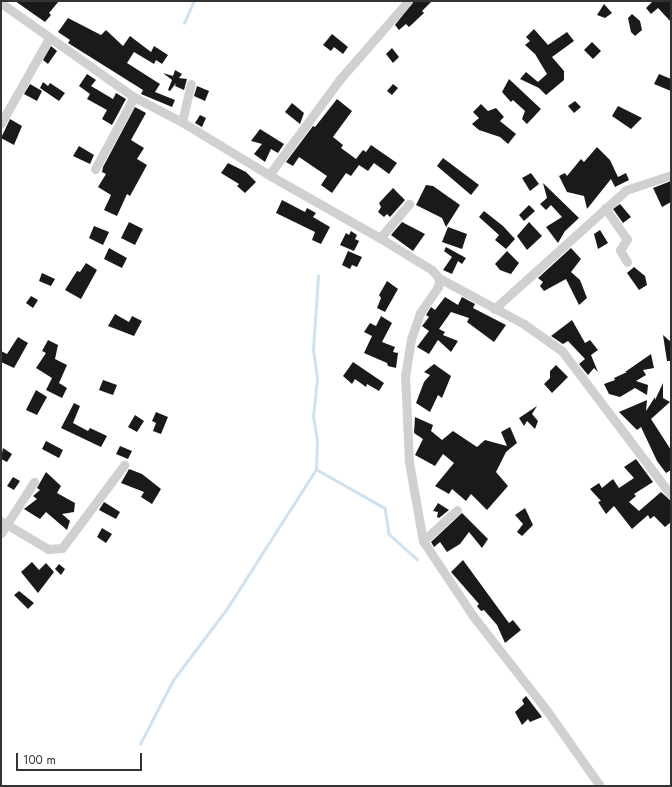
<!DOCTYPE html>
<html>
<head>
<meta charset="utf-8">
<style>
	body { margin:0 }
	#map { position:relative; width:672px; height:787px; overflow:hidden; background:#fff; font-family:Jost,sans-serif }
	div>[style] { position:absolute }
	.stream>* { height:2.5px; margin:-1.25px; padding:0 1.25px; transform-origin:1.25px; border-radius:1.25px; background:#cfe2ee }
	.building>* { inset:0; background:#1a1a1a }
	.minor>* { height:9px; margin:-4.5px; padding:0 4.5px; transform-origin:4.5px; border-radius:4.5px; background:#d0d0d0 }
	span { translate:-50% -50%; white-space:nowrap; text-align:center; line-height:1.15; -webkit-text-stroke:4px #fff; paint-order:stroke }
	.frame { position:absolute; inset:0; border:2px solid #333; pointer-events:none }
	.scale { position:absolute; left:16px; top:753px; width:126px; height:18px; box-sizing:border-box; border:2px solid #333; border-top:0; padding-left:5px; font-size:12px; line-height:14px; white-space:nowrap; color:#333; -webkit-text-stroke:3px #fff; paint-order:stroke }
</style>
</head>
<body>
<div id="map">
	<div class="stream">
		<div style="left:184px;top:23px;width:24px;rotate:-66deg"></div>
		<div style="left:316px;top:469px;width:79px;rotate:29.5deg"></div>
		<div style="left:385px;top:508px;width:26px;rotate:81deg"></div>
		<div style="left:389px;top:534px;width:38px;rotate:42deg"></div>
		<div style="left:140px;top:744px;width:72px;rotate:-62.7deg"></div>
		<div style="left:173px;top:680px;width:88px;rotate:-52.9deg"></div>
		<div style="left:226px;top:610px;width:167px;rotate:-57.4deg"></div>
		<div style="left:316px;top:469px;width:28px;rotate:-88deg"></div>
		<div style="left:317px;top:441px;width:24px;rotate:-99deg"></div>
		<div style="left:313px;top:417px;width:39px;rotate:-84deg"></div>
		<div style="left:317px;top:378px;width:28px;rotate:-98deg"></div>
		<div style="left:313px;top:350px;width:74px;rotate:-86.1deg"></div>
	</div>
	<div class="building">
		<div style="clip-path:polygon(15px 1px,59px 1px,49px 13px,51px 15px,45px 22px)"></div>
		<div style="clip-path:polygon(414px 1px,432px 1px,422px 11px,424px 13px,409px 27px,406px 24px,399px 30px,395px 25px)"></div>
		<div style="clip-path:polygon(653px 1px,671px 1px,671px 22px,658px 8px,651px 14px,646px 8px)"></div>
		<div style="clip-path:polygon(604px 4px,612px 13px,605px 18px,597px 15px)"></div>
		<div style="clip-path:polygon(632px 14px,640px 21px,642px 30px,635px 36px,631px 32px,628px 18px)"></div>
		<div style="clip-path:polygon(68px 18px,101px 35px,106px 30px,123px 46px,130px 36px,151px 52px,154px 46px,168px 55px,162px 64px,156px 60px,154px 64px,134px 52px,127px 63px,160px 84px,155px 92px,175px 100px,172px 107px,141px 94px,143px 90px,68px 43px,70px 40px,58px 32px)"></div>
		<div style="clip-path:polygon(534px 29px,548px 45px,567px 32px,574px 41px,552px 57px,564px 71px,564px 80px,546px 95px,539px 88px,520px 79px,526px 72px,538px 82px,547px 74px,535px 54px,525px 45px,530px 41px,526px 37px)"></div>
		<div style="clip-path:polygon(332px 34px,348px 47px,343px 54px,334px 47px,331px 51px,323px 45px)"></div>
		<div style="clip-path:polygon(592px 42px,601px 51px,593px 59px,584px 50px)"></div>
		<div style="clip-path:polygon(51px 46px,57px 51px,48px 64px,43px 60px)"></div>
		<div style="clip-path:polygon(392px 48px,399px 57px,393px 63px,386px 54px)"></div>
		<div style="clip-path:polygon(175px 70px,182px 74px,179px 78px,187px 79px,184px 90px,175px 86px,176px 83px,170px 91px,168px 90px,172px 80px,163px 73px,173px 76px)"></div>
		<div style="clip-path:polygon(87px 74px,96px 80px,91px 86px,113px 99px,116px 93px,126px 99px,112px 125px,102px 119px,107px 110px,87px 99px,90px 94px,79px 86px)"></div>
		<div style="clip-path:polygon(659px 74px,671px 79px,671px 91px,654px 84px)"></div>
		<div style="clip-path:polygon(509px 79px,541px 109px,527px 124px,522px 119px,525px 111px,513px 100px,511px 102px,502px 92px)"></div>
		<div style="clip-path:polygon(43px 82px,48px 86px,50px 83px,65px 93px,59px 101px,40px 88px)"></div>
		<div style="clip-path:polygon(30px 84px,42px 91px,37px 101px,24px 94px)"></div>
		<div style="clip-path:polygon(393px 84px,398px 88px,392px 95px,387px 91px)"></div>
		<div style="clip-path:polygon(197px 86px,209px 91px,205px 101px,194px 96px)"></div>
		<div style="clip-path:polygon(337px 99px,352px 111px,333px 137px,343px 145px,341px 148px,356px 159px,363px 150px,366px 152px,371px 145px,397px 163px,389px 174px,374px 163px,368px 171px,359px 165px,351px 176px,346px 173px,332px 193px,321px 185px,327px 176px,299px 157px,293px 166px,286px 162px,313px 126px,315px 127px)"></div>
		<div style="clip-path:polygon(575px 101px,581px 107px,574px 113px,568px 106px)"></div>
		<div style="clip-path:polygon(292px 103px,304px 113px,300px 124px,285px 112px)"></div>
		<div style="clip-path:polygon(481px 104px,488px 111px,496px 108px,504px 117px,500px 121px,516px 134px,508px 144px,500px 137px,479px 130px,472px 124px,479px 118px,473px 112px)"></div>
		<div style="clip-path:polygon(618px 106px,642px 118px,631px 129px,612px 116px)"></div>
		<div style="clip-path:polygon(135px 107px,146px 113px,131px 140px,144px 148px,137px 159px,147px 165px,130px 196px,127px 194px,117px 216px,104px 210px,111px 195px,98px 187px,106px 174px,102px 172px,103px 167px)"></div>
		<div style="clip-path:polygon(200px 115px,206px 118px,202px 127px,195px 123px)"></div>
		<div style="clip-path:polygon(10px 119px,22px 126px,14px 145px,1px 138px)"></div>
		<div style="clip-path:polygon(260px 129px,284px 144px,278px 153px,271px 149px,265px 162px,254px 154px,262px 144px,251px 141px)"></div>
		<div style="clip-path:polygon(79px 146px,94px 155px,90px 164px,73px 156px)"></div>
		<div style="clip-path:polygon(597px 147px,610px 160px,618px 177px,626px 173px,629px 180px,615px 187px,611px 179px,587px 209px,584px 196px,567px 192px,559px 176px,565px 173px,567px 176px,581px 159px,584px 162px)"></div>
		<div style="clip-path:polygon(443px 158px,479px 185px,471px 195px,437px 166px)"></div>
		<div style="clip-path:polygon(228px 163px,246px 172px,256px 182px,245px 193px,237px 186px,239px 184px,221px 173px)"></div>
		<div style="clip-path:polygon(531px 173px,539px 184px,530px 191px,522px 178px)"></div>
		<div style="clip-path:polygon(671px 181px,671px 202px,662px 207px,653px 188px)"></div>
		<div style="clip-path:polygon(543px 183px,579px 218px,565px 231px,558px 243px,546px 227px,562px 217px,551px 205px,546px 210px,540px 204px,547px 198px)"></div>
		<div style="clip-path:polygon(426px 185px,433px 186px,460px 205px,446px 227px,442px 218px,416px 205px)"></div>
		<div style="clip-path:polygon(393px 188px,405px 200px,390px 217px,387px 214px,384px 217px,378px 212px,381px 207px,379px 203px)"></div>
		<div style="clip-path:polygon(282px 200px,305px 212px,307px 208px,316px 213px,313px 217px,330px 227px,321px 244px,312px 240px,315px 232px,276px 213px)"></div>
		<div style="clip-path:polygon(620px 204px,631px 217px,623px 223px,613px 209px)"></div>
		<div style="clip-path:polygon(529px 205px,535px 211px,524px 221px,519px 215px)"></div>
		<div style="clip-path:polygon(484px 211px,503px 226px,515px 239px,506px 249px,495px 240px,499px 235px,479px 217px)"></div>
		<div style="clip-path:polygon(129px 222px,143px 229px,135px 245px,121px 238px)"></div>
		<div style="clip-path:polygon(402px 222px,425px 234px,413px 251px,391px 235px)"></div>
		<div style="clip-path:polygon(529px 222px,542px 236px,527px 250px,517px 236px)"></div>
		<div style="clip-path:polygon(94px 226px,109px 232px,103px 245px,89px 238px)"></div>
		<div style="clip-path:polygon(448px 227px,467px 234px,462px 249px,442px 242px)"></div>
		<div style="clip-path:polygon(600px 230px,608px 243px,598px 249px,594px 234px)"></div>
		<div style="clip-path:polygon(351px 231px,357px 235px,355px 239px,359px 241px,354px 251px,340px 245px,346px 233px,349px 235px)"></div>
		<div style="clip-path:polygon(446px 247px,466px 258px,462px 264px,458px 261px,452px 274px,443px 270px,452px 257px,444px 251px)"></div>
		<div style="clip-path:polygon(109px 248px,127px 258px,122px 268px,104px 259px)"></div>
		<div style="clip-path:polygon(571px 248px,581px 259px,571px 272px,580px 280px,587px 298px,579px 305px,566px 279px,544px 291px,540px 286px,543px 282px,538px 278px)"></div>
		<div style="clip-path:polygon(348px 251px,362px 257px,357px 267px,352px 265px,350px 269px,342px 265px)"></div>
		<div style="clip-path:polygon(507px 251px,519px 263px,511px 274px,500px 270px,495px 264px)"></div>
		<div style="clip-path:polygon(86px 263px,97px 270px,81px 299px,65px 290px,77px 271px,80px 272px)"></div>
		<div style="clip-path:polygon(634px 267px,645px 276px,647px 285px,639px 290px,627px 273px)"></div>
		<div style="clip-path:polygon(42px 273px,55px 279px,51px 286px,39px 281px)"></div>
		<div style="clip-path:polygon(387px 281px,398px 289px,385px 312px,377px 308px,381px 298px,379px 295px)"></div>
		<div style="clip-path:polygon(31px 296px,38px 300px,33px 308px,26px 303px)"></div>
		<div style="clip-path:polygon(445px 297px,458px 305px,462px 297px,475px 304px,473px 308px,506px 325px,494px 342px,467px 322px,469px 318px,451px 312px,439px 329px,445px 332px,443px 335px,458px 341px,451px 352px,438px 340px,429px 354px,417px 347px,429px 331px,422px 326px,429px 317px,426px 315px,431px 307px,435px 310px)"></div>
		<div style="clip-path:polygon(115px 314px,129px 322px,132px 316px,142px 321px,134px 336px,108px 326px)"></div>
		<div style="clip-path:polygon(381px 316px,392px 323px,382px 342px,395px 347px,393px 352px,398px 353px,396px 368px,388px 366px,387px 363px,364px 353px,372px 336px,364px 332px,370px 323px,376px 326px)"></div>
		<div style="clip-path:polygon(572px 320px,585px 343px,590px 340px,598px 350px,591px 355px,598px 372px,594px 368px,588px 375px,579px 364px,585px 359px,568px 341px,563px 344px,551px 336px)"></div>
		<div style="clip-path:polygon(663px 335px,671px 342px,671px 361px,667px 361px)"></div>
		<div style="clip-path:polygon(18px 337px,28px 343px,14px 368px,1px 362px,1px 351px,7px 354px)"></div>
		<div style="clip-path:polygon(48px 340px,58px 345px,55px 359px,67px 365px,59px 383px,67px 388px,62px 398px,46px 390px,52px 378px,36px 368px,46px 353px,42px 351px)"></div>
		<div style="clip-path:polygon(651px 354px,654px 368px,643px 370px,646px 375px,636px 381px,648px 385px,647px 395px,635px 388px,620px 397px,609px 394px,604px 384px,615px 380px,614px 378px,627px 372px,625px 372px)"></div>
		<div style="clip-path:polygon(353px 362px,384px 383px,379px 391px,367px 384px,366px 387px,355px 379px,352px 384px,343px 376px)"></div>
		<div style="clip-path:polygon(434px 364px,451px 376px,442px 398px,438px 395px,430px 412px,416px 403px,424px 382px,430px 375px,424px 372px)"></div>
		<div style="clip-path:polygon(556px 365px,568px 377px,552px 393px,544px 384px,550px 378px,550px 371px)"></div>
		<div style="clip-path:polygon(103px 380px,117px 385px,113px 395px,99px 390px)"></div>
		<div style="clip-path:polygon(663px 383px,663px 398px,670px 402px,651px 419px,671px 450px,671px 470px,666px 473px,657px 461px,641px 427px,637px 430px,619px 412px,647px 400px,646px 411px,655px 397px,655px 400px)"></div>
		<div style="clip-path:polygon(36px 390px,47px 397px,37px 415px,26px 410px)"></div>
		<div style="clip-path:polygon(74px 403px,80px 406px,73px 423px,88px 431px,90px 428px,107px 436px,101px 447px,61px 428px)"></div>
		<div style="clip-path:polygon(537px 406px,532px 414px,538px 421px,535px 429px,527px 421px,524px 426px,519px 418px)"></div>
		<div style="clip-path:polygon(156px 412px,168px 417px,161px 434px,153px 431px,156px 423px,152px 421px)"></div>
		<div style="clip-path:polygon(135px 415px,144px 421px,137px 432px,128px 427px)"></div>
		<div style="clip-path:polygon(415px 417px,433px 425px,431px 431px,442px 440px,453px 431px,477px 447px,485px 440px,507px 446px,501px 432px,510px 427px,517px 443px,506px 452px,496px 472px,508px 486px,487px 510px,471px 494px,466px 501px,452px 489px,449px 494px,435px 486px,454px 463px,443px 454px,435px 466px,415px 455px,423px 439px,414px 433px)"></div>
		<div style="clip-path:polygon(46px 441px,63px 450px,59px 458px,42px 449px)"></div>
		<div style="clip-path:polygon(120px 446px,132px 451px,128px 459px,116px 454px)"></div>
		<div style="clip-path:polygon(3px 448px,12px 454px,7px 462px,1px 459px)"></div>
		<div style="clip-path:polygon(636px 459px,653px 482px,634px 494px,636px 496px,629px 502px,639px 511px,661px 492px,671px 501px,671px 522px,665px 527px,654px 516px,650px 519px,648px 515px,632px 529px,614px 506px,606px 514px,598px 502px,601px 501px,590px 489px,599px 483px,602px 488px,613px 479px,619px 488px,634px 478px,624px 467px)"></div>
		<div style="clip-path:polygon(129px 469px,142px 474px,161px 489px,152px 504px,141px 497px,144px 492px,121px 483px)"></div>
		<div style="clip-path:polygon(46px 472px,61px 486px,57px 493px,75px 503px,74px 512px,62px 514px,70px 521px,67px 530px,46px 512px,40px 519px,24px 509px,37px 499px,33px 496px,40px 490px,37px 488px)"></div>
		<div style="clip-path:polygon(13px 477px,20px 481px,14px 490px,7px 486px)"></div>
		<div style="clip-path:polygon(104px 502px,120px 512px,116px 519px,99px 510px)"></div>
		<div style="clip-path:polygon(438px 503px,449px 510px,439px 518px,437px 517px,438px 512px,433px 511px)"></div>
		<div style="clip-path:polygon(525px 508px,533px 525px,522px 536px,517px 532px,523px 524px,515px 515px)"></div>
		<div style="clip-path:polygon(462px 513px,488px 539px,482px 548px,469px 532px,460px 544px,447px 552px,440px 542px,434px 547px,431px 542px)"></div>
		<div style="clip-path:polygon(102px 528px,112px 534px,106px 543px,97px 537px)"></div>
		<div style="clip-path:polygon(463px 560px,509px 623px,513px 620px,521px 630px,505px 643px,497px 625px,484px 610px,481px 611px,477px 606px,479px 604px,451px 572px)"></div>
		<div style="clip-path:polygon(32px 562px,39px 570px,46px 563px,54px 572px,38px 593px,21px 572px)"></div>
		<div style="clip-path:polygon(59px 564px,65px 569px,61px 575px,55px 569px)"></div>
		<div style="clip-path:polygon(19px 591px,34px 603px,28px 609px,14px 595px)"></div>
		<div style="clip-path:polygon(526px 696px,542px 717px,530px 722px,528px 719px,522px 725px,515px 712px,524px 704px,522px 700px)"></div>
	</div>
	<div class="minor">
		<div style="left:1px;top:3px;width:163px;rotate:35.3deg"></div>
		<div style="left:134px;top:97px;width:54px;rotate:27.5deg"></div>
		<div style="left:182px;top:122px;width:102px;rotate:31.3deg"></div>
		<div style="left:269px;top:175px;width:128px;rotate:29.6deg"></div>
		<div style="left:380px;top:238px;width:61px;rotate:31.6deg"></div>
		<div style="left:432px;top:270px;width:11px;rotate:49deg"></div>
		<div style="left:439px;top:278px;width:9px;rotate:96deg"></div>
		<div style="left:438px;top:287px;width:32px;rotate:125deg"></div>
		<div style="left:420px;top:313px;width:28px;rotate:109deg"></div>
		<div style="left:411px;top:339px;width:36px;rotate:99deg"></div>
		<div style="left:405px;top:375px;width:87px;rotate:87.4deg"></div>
		<div style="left:409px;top:462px;width:80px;rotate:80deg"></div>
		<div style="left:423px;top:541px;width:90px;rotate:56.3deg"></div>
		<div style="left:473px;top:616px;width:117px;rotate:52deg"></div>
		<div style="left:545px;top:708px;width:95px;rotate:54.8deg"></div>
		<div style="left:182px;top:122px;width:39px;rotate:-77deg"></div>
		<div style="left:1px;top:123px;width:98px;rotate:-60.5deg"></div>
		<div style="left:95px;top:169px;width:82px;rotate:-61.6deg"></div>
		<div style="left:269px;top:175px;width:119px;rotate:-53.5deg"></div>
		<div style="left:340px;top:79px;width:103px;rotate:-48.9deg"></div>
		<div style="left:605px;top:208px;width:38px;rotate:55deg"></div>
		<div style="left:627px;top:239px;width:13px;rotate:122deg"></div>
		<div style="left:620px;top:250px;width:14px;rotate:60deg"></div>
		<div style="left:380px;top:238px;width:45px;rotate:-49.5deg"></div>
		<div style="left:439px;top:278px;width:97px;rotate:28.4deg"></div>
		<div style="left:524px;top:324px;width:47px;rotate:35.4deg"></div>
		<div style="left:562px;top:351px;width:181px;rotate:52.9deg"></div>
		<div style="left:494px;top:309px;width:178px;rotate:-42deg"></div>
		<div style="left:626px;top:190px;width:47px;rotate:-18.4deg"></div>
		<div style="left:1px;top:521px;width:55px;rotate:30.8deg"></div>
		<div style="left:48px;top:549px;width:14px;rotate:-4deg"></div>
		<div style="left:62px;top:548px;width:104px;rotate:-53.2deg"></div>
		<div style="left:1px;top:533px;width:61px;rotate:-57.1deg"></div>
		<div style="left:423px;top:541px;width:46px;rotate:-42.4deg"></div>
	</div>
	<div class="frame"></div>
	<div class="scale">100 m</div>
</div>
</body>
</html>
